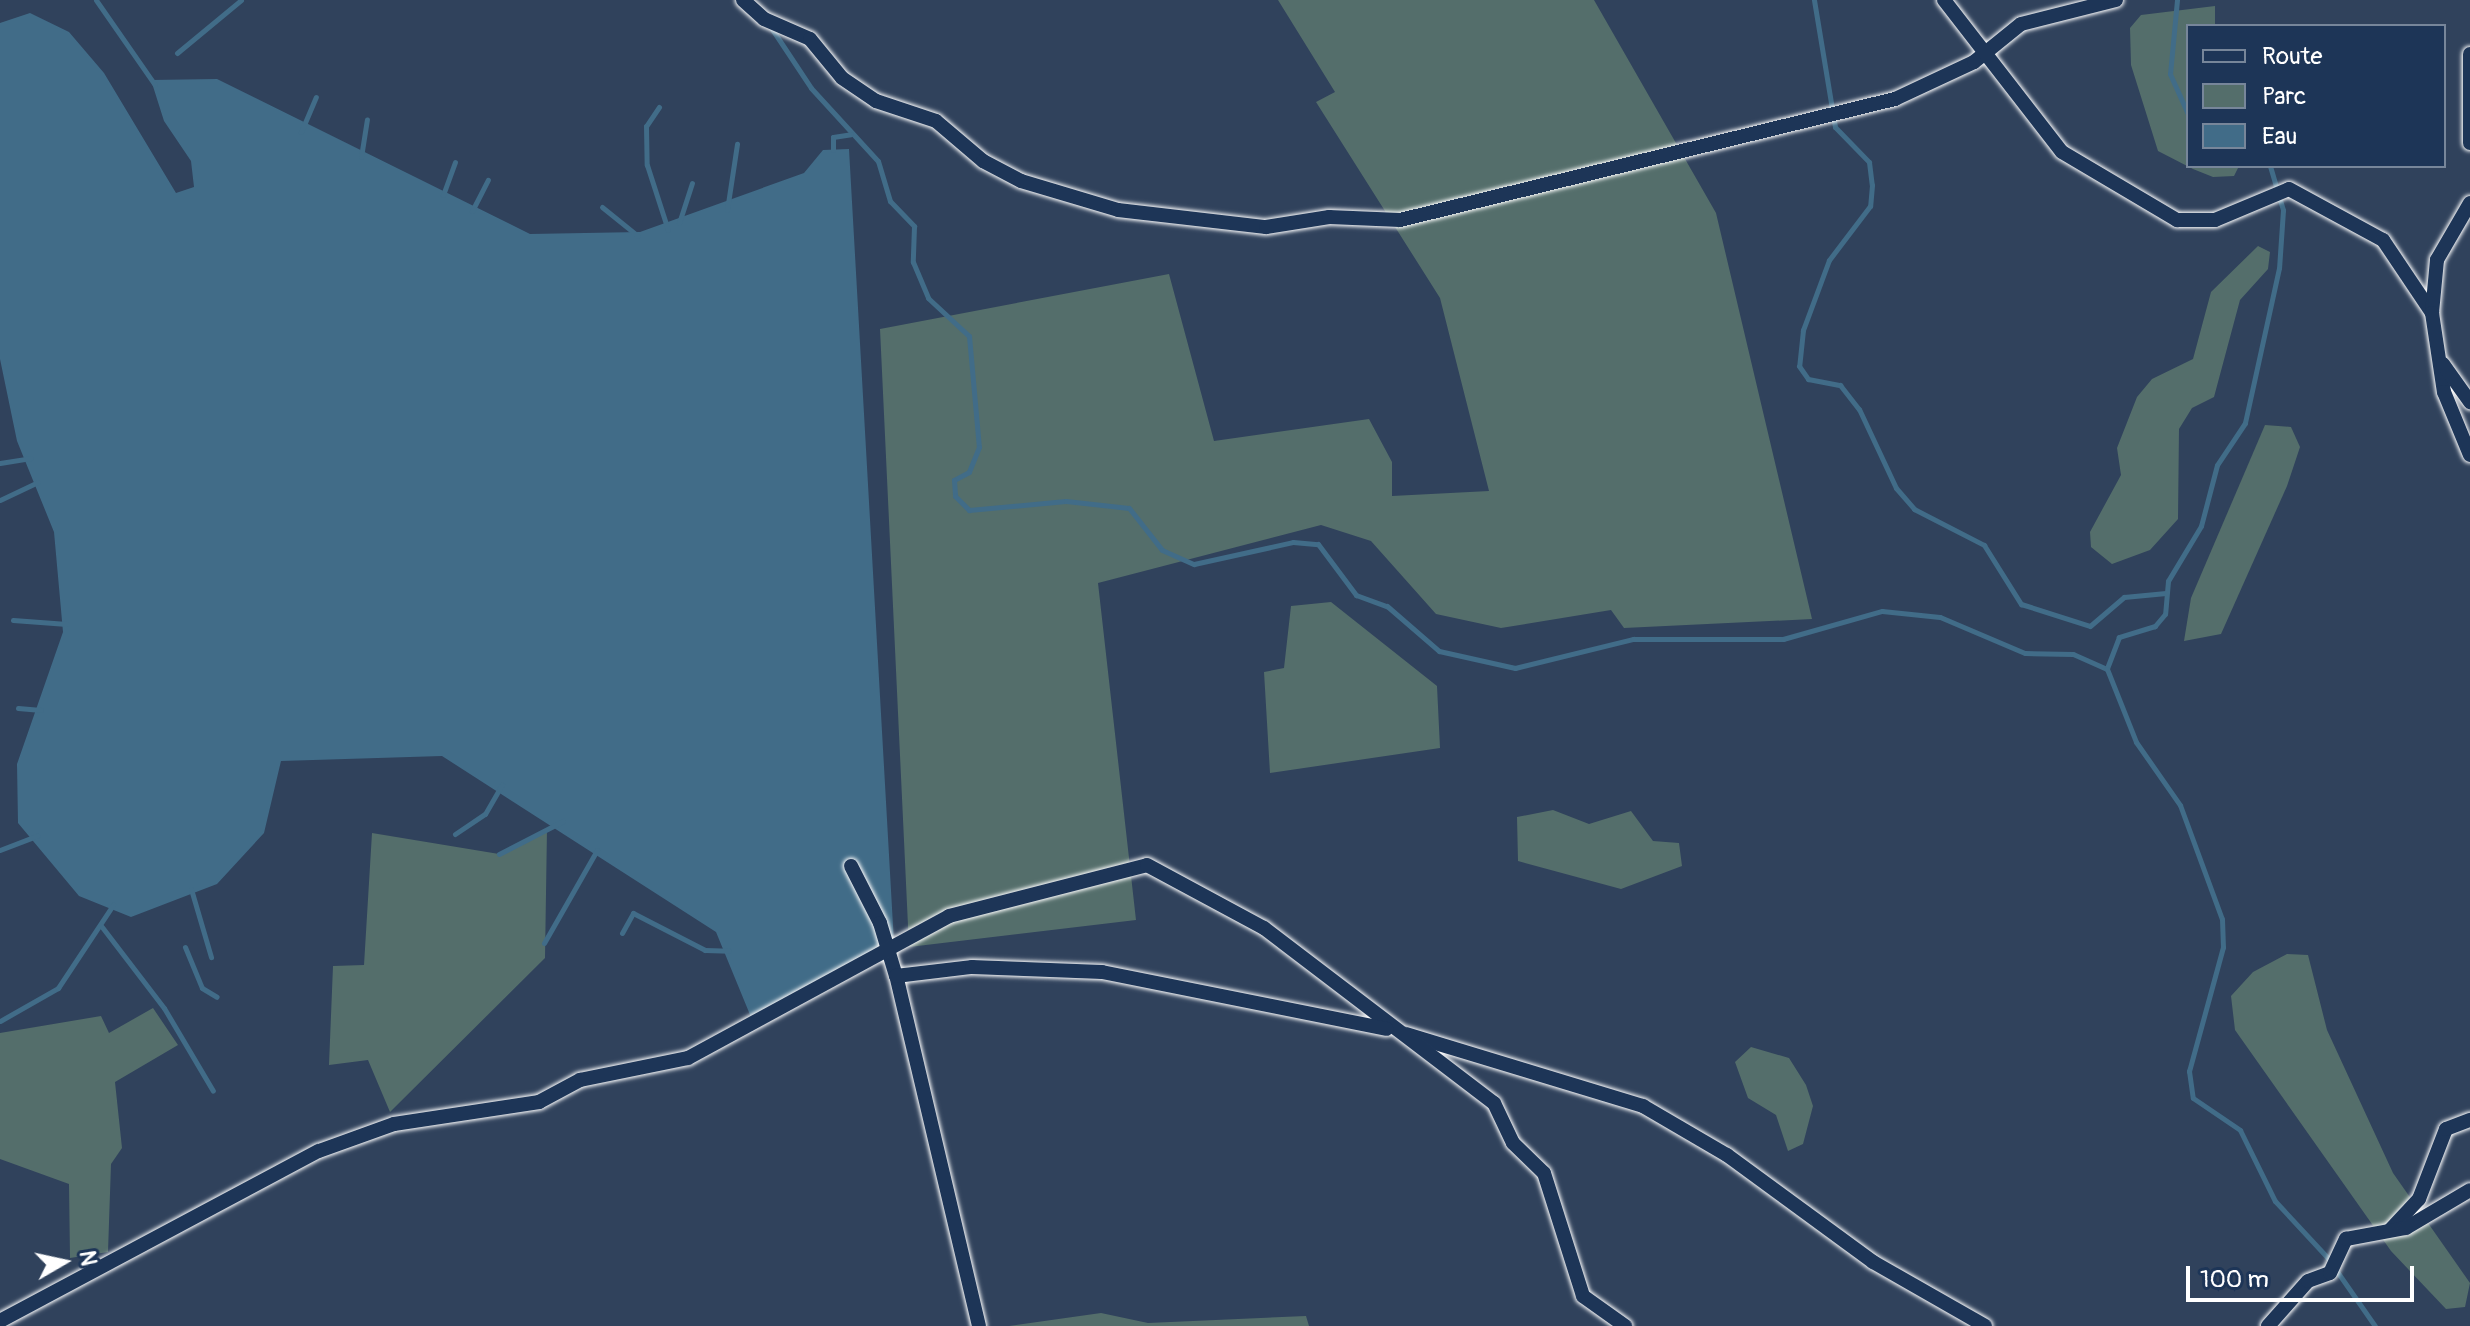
<!DOCTYPE html>
<html>
<head>
<meta charset="utf-8">
<style>
	body { margin:0 }
	#map { position:relative; width:2470px; height:1326px; overflow:hidden; background:#30425c; font-family:Pangolin,sans-serif }
	div>[style] { position:absolute }
	.green>* { inset:0; background:#546e6b }
	.water>* { inset:0; background:#416c88 }
	.stream>* { height:5px; margin:-2.5px; padding:0 2.5px; transform-origin:2.5px; border-radius:2.5px; background:#416c88 }
	.roads { filter:drop-shadow(0 0 2px #fff) drop-shadow(0 0 2px #fff) }
	.street>* { height:14px; margin:-7px; padding:0 7px; transform-origin:7px; border-radius:7px; background:#1d3557 }
	span { translate:-50% -50%; white-space:nowrap; text-align:center; line-height:1.15; -webkit-text-stroke:6px #1d3557; paint-order:stroke }
	.legend { position:absolute; left:2186px; top:24px; width:260px; height:144px; box-sizing:border-box; background:#1d3557; border:2px solid #77869a; margin:0; padding:10px 14px; list-style:none; font-size:24px; color:#fff }
	.legend li { display:flex; align-items:center; gap:16px; height:40px }
	.legend b { width:40px; border:2px solid #77869a }
	.north { position:absolute; left:24px; top:1222px; width:80px; height:80px; -webkit-text-stroke:6px #1d3557; paint-order:stroke; rotate:81deg; font-size:22px; font-weight:700; line-height:32px; text-align:center; color:#fff }
	.north::after { content:''; display:block; margin:auto; width:28px; height:36px; background:#fff; clip-path:polygon(50% 0,100% 100%,50% 72%,0 100%) }
	.scale { position:absolute; left:2186px; top:1266px; width:228px; height:36px; box-sizing:border-box; border:4px solid #fff; border-top:0; padding-left:10px; font-size:24px; line-height:28px; white-space:nowrap; color:#fff; -webkit-text-stroke:6px #1d3557; paint-order:stroke }
</style>
</head>
<body>
<div id="map">
	<div class="green">
		<div style="clip-path:polygon(1278px 0,1594px 0,1716px 213px,1812px 619px,1624px 628px,1611px 610px,1501px 628px,1436px 614px,1371px 541px,1321px 525px,1098px 583px,1136px 920px,909px 947px,880px 329px,1169px 274px,1214px 441px,1369px 419px,1392px 462px,1392px 496px,1489px 491px,1440px 298px,1316px 102px,1335px 92px)"></div>
		<div style="clip-path:polygon(2215px 6px,2215px 26px,2188px 26px,2188px 166px,2239px 166px,2234px 176px,2213px 177px,2193px 169px,2158px 151px,2131px 65px,2130px 28px,2141px 15px)"></div>
		<div style="clip-path:polygon(2258px 246px,2270px 252px,2268px 269px,2240px 300px,2214px 397px,2192px 408px,2179px 429px,2178px 519px,2150px 550px,2112px 564px,2091px 547px,2090px 532px,2121px 475px,2117px 448px,2137px 397px,2152px 379px,2193px 359px,2211px 292px)"></div>
		<div style="clip-path:polygon(2265px 425px,2291px 427px,2300px 447px,2287px 486px,2221px 634px,2184px 641px,2191px 598px)"></div>
		<div style="clip-path:polygon(1331px 602px,1437px 686px,1440px 748px,1270px 773px,1264px 672px,1284px 668px,1291px 606px)"></div>
		<div style="clip-path:polygon(1553px 810px,1589px 824px,1631px 811px,1653px 841px,1679px 843px,1682px 866px,1621px 889px,1518px 861px,1517px 817px)"></div>
		<div style="clip-path:polygon(547px 829px,545px 958px,390px 1112px,368px 1060px,329px 1065px,333px 966px,364px 965px,372px 833px,499px 854px)"></div>
		<div style="clip-path:polygon(2287px 954px,2308px 955px,2327px 1030px,2393px 1173px,2470px 1283px,2465px 1307px,2446px 1309px,2391px 1251px,2235px 1030px,2231px 996px,2253px 972px)"></div>
		<div style="clip-path:polygon(153px 1008px,178px 1045px,115px 1082px,122px 1148px,111px 1164px,108px 1252px,70px 1258px,69px 1184px,0 1159px,0 1033px,101px 1016px,109px 1033px)"></div>
		<div style="clip-path:polygon(1751px 1047px,1789px 1058px,1806px 1085px,1813px 1106px,1803px 1144px,1788px 1151px,1776px 1115px,1748px 1098px,1735px 1062px)"></div>
		<div style="clip-path:polygon(1101px 1313px,1148px 1323px,1306px 1316px,1309px 1326px,1009px 1326px)"></div>
	</div>
	<div class="water">
		<div style="clip-path:polygon(30px 13px,69px 32px,104px 73px,176px 193px,194px 187px,191px 161px,164px 121px,151px 80px,217px 79px,530px 234px,640px 232px,804px 173px,823px 150px,849px 149px,894px 943px,753px 1022px,716px 932px,442px 756px,281px 761px,264px 833px,217px 884px,131px 917px,79px 896px,18px 823px,17px 764px,63px 632px,54px 532px,17px 441px,0 359px,0 23px)"></div>
	</div>
	<div class="stream">
		<div style="left:96px;top:0;width:103px;rotate:55.2deg"></div>
		<div style="left:1814px;top:0;width:129px;rotate:80.6deg"></div>
		<div style="left:1835px;top:127px;width:49px;rotate:45.8deg"></div>
		<div style="left:1869px;top:162px;width:23px;rotate:83deg"></div>
		<div style="left:1872px;top:185px;width:21px;rotate:95deg"></div>
		<div style="left:1870px;top:206px;width:68px;rotate:127.2deg"></div>
		<div style="left:1829px;top:260px;width:75px;rotate:110.4deg"></div>
		<div style="left:1803px;top:330px;width:36px;rotate:96deg"></div>
		<div style="left:1799px;top:366px;width:16px;rotate:55deg"></div>
		<div style="left:1808px;top:379px;width:33px;rotate:11deg"></div>
		<div style="left:1840px;top:385px;width:31px;rotate:52deg"></div>
		<div style="left:1859px;top:409px;width:87px;rotate:64.9deg"></div>
		<div style="left:1896px;top:488px;width:28px;rotate:49deg"></div>
		<div style="left:1914px;top:509px;width:79px;rotate:27.2deg"></div>
		<div style="left:1984px;top:545px;width:70px;rotate:57.9deg"></div>
		<div style="left:2021px;top:604px;width:72px;rotate:17.7deg"></div>
		<div style="left:2090px;top:626px;width:45px;rotate:-40.5deg"></div>
		<div style="left:2124px;top:597px;width:42px;rotate:-5.4deg"></div>
		<div style="left:2177px;top:0;width:74px;rotate:95.4deg"></div>
		<div style="left:2170px;top:74px;width:44px;rotate:65.8deg"></div>
		<div style="left:770px;top:26px;width:74px;rotate:56.5deg"></div>
		<div style="left:811px;top:88px;width:99px;rotate:47.5deg"></div>
		<div style="left:878px;top:161px;width:42px;rotate:73.3deg"></div>
		<div style="left:890px;top:201px;width:35px;rotate:46deg"></div>
		<div style="left:914px;top:226px;width:36px;rotate:92deg"></div>
		<div style="left:913px;top:262px;width:39px;rotate:67deg"></div>
		<div style="left:928px;top:298px;width:56px;rotate:42.8deg"></div>
		<div style="left:969px;top:336px;width:111px;rotate:84.9deg"></div>
		<div style="left:979px;top:447px;width:27px;rotate:112deg"></div>
		<div style="left:969px;top:472px;width:17px;rotate:152deg"></div>
		<div style="left:954px;top:480px;width:16px;rotate:86deg"></div>
		<div style="left:955px;top:496px;width:20px;rotate:45deg"></div>
		<div style="left:969px;top:510px;width:97px;rotate:-5.3deg"></div>
		<div style="left:1066px;top:501px;width:63px;rotate:6.3deg"></div>
		<div style="left:1129px;top:508px;width:53px;rotate:51.8deg"></div>
		<div style="left:1162px;top:550px;width:35px;rotate:24deg"></div>
		<div style="left:1194px;top:564px;width:101px;rotate:-12.5deg"></div>
		<div style="left:1293px;top:542px;width:25px;rotate:5deg"></div>
		<div style="left:1318px;top:544px;width:64px;rotate:53.3deg"></div>
		<div style="left:1356px;top:595px;width:33px;rotate:20deg"></div>
		<div style="left:1387px;top:606px;width:69px;rotate:40.9deg"></div>
		<div style="left:1439px;top:651px;width:78px;rotate:12.6deg"></div>
		<div style="left:1515px;top:668px;width:122px;rotate:-13.8deg"></div>
		<div style="left:1633px;top:639px;width:150px"></div>
		<div style="left:1783px;top:639px;width:103px;rotate:-15.8deg"></div>
		<div style="left:1882px;top:611px;width:58px;rotate:5.9deg"></div>
		<div style="left:1940px;top:617px;width:92px;rotate:23deg"></div>
		<div style="left:2025px;top:653px;width:48px;rotate:1.2deg"></div>
		<div style="left:2073px;top:654px;width:37px;rotate:24deg"></div>
		<div style="left:177px;top:53px;width:83px;rotate:-39.6deg"></div>
		<div style="left:659px;top:107px;width:23px;rotate:124deg"></div>
		<div style="left:646px;top:126px;width:39px;rotate:89deg"></div>
		<div style="left:647px;top:165px;width:68px;rotate:72.1deg"></div>
		<div style="left:301px;top:132px;width:38px;rotate:-67deg"></div>
		<div style="left:833px;top:150px;width:13px;rotate:-90deg"></div>
		<div style="left:833px;top:137px;width:18px;rotate:-9deg"></div>
		<div style="left:361px;top:157px;width:38px;rotate:-81deg"></div>
		<div style="left:2270px;top:166px;width:46px;rotate:73.5deg"></div>
		<div style="left:2283px;top:210px;width:58px;rotate:93.9deg"></div>
		<div style="left:2279px;top:268px;width:159px;rotate:102.4deg"></div>
		<div style="left:2245px;top:423px;width:50px;rotate:123.7deg"></div>
		<div style="left:2217px;top:465px;width:63px;rotate:104.7deg"></div>
		<div style="left:2201px;top:526px;width:64px;rotate:121deg"></div>
		<div style="left:2168px;top:581px;width:33px;rotate:95deg"></div>
		<div style="left:2165px;top:614px;width:16px;rotate:130deg"></div>
		<div style="left:2155px;top:626px;width:38px;rotate:163deg"></div>
		<div style="left:2119px;top:637px;width:34px;rotate:111deg"></div>
		<div style="left:2107px;top:669px;width:79px;rotate:68.3deg"></div>
		<div style="left:2136px;top:742px;width:77px;rotate:55.1deg"></div>
		<div style="left:2180px;top:805px;width:121px;rotate:69.8deg"></div>
		<div style="left:2222px;top:919px;width:28px;rotate:88deg"></div>
		<div style="left:2223px;top:947px;width:129px;rotate:105.3deg"></div>
		<div style="left:2189px;top:1071px;width:27px;rotate:82deg"></div>
		<div style="left:2193px;top:1098px;width:57px;rotate:34.2deg"></div>
		<div style="left:2240px;top:1130px;width:79px;rotate:63.8deg"></div>
		<div style="left:2275px;top:1201px;width:76px;rotate:47.1deg"></div>
		<div style="left:2327px;top:1257px;width:84px;rotate:55.2deg"></div>
		<div style="left:443px;top:195px;width:35px;rotate:-70deg"></div>
		<div style="left:602px;top:207px;width:46px;rotate:38.9deg"></div>
		<div style="left:727px;top:210px;width:67px;rotate:-81.4deg"></div>
		<div style="left:472px;top:211px;width:35px;rotate:-63deg"></div>
		<div style="left:679px;top:223px;width:42px;rotate:-72deg"></div>
		<div style="left:0;top:463px;width:31px;rotate:-9deg"></div>
		<div style="left:0;top:500px;width:42px;rotate:-25.3deg"></div>
		<div style="left:13px;top:620px;width:54px;rotate:4.2deg"></div>
		<div style="left:18px;top:708px;width:23px;rotate:5deg"></div>
		<div style="left:455px;top:834px;width:36px;rotate:-34deg"></div>
		<div style="left:485px;top:814px;width:34px;rotate:-60deg"></div>
		<div style="left:0;top:850px;width:40px;rotate:-21deg"></div>
		<div style="left:499px;top:854px;width:72px;rotate:-27.3deg"></div>
		<div style="left:191px;top:889px;width:71px;rotate:73.6deg"></div>
		<div style="left:102px;top:927px;width:102px;rotate:52.6deg"></div>
		<div style="left:164px;top:1008px;width:96px;rotate:59.4deg"></div>
		<div style="left:622px;top:933px;width:23px;rotate:-61deg"></div>
		<div style="left:633px;top:913px;width:81px;rotate:27.2deg"></div>
		<div style="left:705px;top:950px;width:24px;rotate:2deg"></div>
		<div style="left:544px;top:943px;width:107px;rotate:-60.3deg"></div>
		<div style="left:185px;top:947px;width:44px;rotate:67.5deg"></div>
		<div style="left:202px;top:988px;width:17px;rotate:31deg"></div>
		<div style="left:0;top:1021px;width:67px;rotate:-29.6deg"></div>
		<div style="left:58px;top:988px;width:100px;rotate:-56.5deg"></div>
	</div>
	<div class="roads">
		<div class="street">
			<div style="left:743px;top:0;width:28px;rotate:42deg"></div>
			<div style="left:764px;top:19px;width:50px;rotate:23.5deg"></div>
			<div style="left:810px;top:39px;width:50px;rotate:50.6deg"></div>
			<div style="left:842px;top:78px;width:41px;rotate:34.1deg"></div>
			<div style="left:876px;top:101px;width:63px;rotate:18.4deg"></div>
			<div style="left:936px;top:121px;width:62px;rotate:40.4deg"></div>
			<div style="left:983px;top:161px;width:43px;rotate:27.8deg"></div>
			<div style="left:1021px;top:181px;width:101px;rotate:16.6deg"></div>
			<div style="left:1118px;top:210px;width:149px;rotate:6.6deg"></div>
			<div style="left:1266px;top:227px;width:64px;rotate:-9deg"></div>
			<div style="left:1329px;top:217px;width:71px;rotate:2.4deg"></div>
			<div style="left:1400px;top:220px;width:510px;rotate:-13.74deg"></div>
			<div style="left:1895px;top:99px;width:87px;rotate:-25.1deg"></div>
			<div style="left:1974px;top:62px;width:60px;rotate:-39deg"></div>
			<div style="left:2021px;top:24px;width:98px;rotate:-14.2deg"></div>
			<div style="left:1944px;top:0;width:192px;rotate:52.2deg"></div>
			<div style="left:2062px;top:152px;width:134px;rotate:30.6deg"></div>
			<div style="left:2177px;top:220px;width:38px"></div>
			<div style="left:2215px;top:220px;width:80px;rotate:-22.7deg"></div>
			<div style="left:2289px;top:189px;width:107px;rotate:28.5deg"></div>
			<div style="left:2383px;top:240px;width:88px;rotate:56.1deg"></div>
			<div style="left:2470px;top:54px;width:89px;rotate:90deg"></div>
			<div style="left:2470px;top:203px;width:66px;rotate:120.1deg"></div>
			<div style="left:2437px;top:260px;width:53px;rotate:95.4deg"></div>
			<div style="left:2432px;top:313px;width:80px;rotate:81.4deg"></div>
			<div style="left:2444px;top:392px;width:68px;rotate:67.6deg"></div>
			<div style="left:2443px;top:364px;width:47px;rotate:54.6deg"></div>
			<div style="left:851px;top:866px;width:64px;rotate:63deg"></div>
			<div style="left:880px;top:923px;width:55px;rotate:73.2deg"></div>
			<div style="left:1406px;top:1034px;width:248px;rotate:16.9deg"></div>
			<div style="left:1643px;top:1106px;width:97px;rotate:30.3deg"></div>
			<div style="left:1727px;top:1155px;width:181px;rotate:36.2deg"></div>
			<div style="left:1873px;top:1262px;width:129px;rotate:29.7deg"></div>
			<div style="left:2390px;top:1230px;width:42px;rotate:-46.9deg"></div>
			<div style="left:2419px;top:1199px;width:75px;rotate:-68.9deg"></div>
			<div style="left:2446px;top:1129px;width:26px;rotate:-21deg"></div>
			<div style="left:0;top:1321px;width:361px;rotate:-28.1deg"></div>
			<div style="left:319px;top:1151px;width:80px;rotate:-19.8deg"></div>
			<div style="left:394px;top:1124px;width:147px;rotate:-8.6deg"></div>
			<div style="left:539px;top:1102px;width:47px;rotate:-28.2deg"></div>
			<div style="left:580px;top:1080px;width:110px;rotate:-11.5deg"></div>
			<div style="left:688px;top:1058px;width:297px;rotate:-28.5deg"></div>
			<div style="left:949px;top:916px;width:204px;rotate:-14.4deg"></div>
			<div style="left:1147px;top:865px;width:133px;rotate:28.3deg"></div>
			<div style="left:1264px;top:928px;width:289px;rotate:37.3deg"></div>
			<div style="left:1494px;top:1103px;width:44px;rotate:64.6deg"></div>
			<div style="left:1513px;top:1143px;width:43px;rotate:44.1deg"></div>
			<div style="left:1544px;top:1173px;width:129px;rotate:72.4deg"></div>
			<div style="left:1583px;top:1296px;width:52px;rotate:35.5deg"></div>
			<div style="left:979px;top:1326px;width:360px;rotate:-103.3deg"></div>
			<div style="left:896px;top:976px;width:77px;rotate:-6.8deg"></div>
			<div style="left:972px;top:967px;width:130px;rotate:2.2deg"></div>
			<div style="left:1102px;top:972px;width:290px;rotate:11.3deg"></div>
			<div style="left:2268px;top:1326px;width:60px;rotate:-48.4deg"></div>
			<div style="left:2308px;top:1281px;width:23px;rotate:-20deg"></div>
			<div style="left:2330px;top:1273px;width:38px;rotate:-65deg"></div>
			<div style="left:2346px;top:1239px;width:61px;rotate:-10.4deg"></div>
			<div style="left:2406px;top:1228px;width:74px;rotate:-30.7deg"></div>
		</div>
	</div>
	<ul class="legend">
	<li><b style="height:10px;background:#1d3557"></b>Route</li>
	<li><b style="height:22px;background:#546e6b"></b>Parc</li>
	<li><b style="height:22px;background:#416c88"></b>Eau</li>
	</ul>
	<div class="north">N</div>
	<div class="scale">100 m</div>
</div>
</body>
</html>
